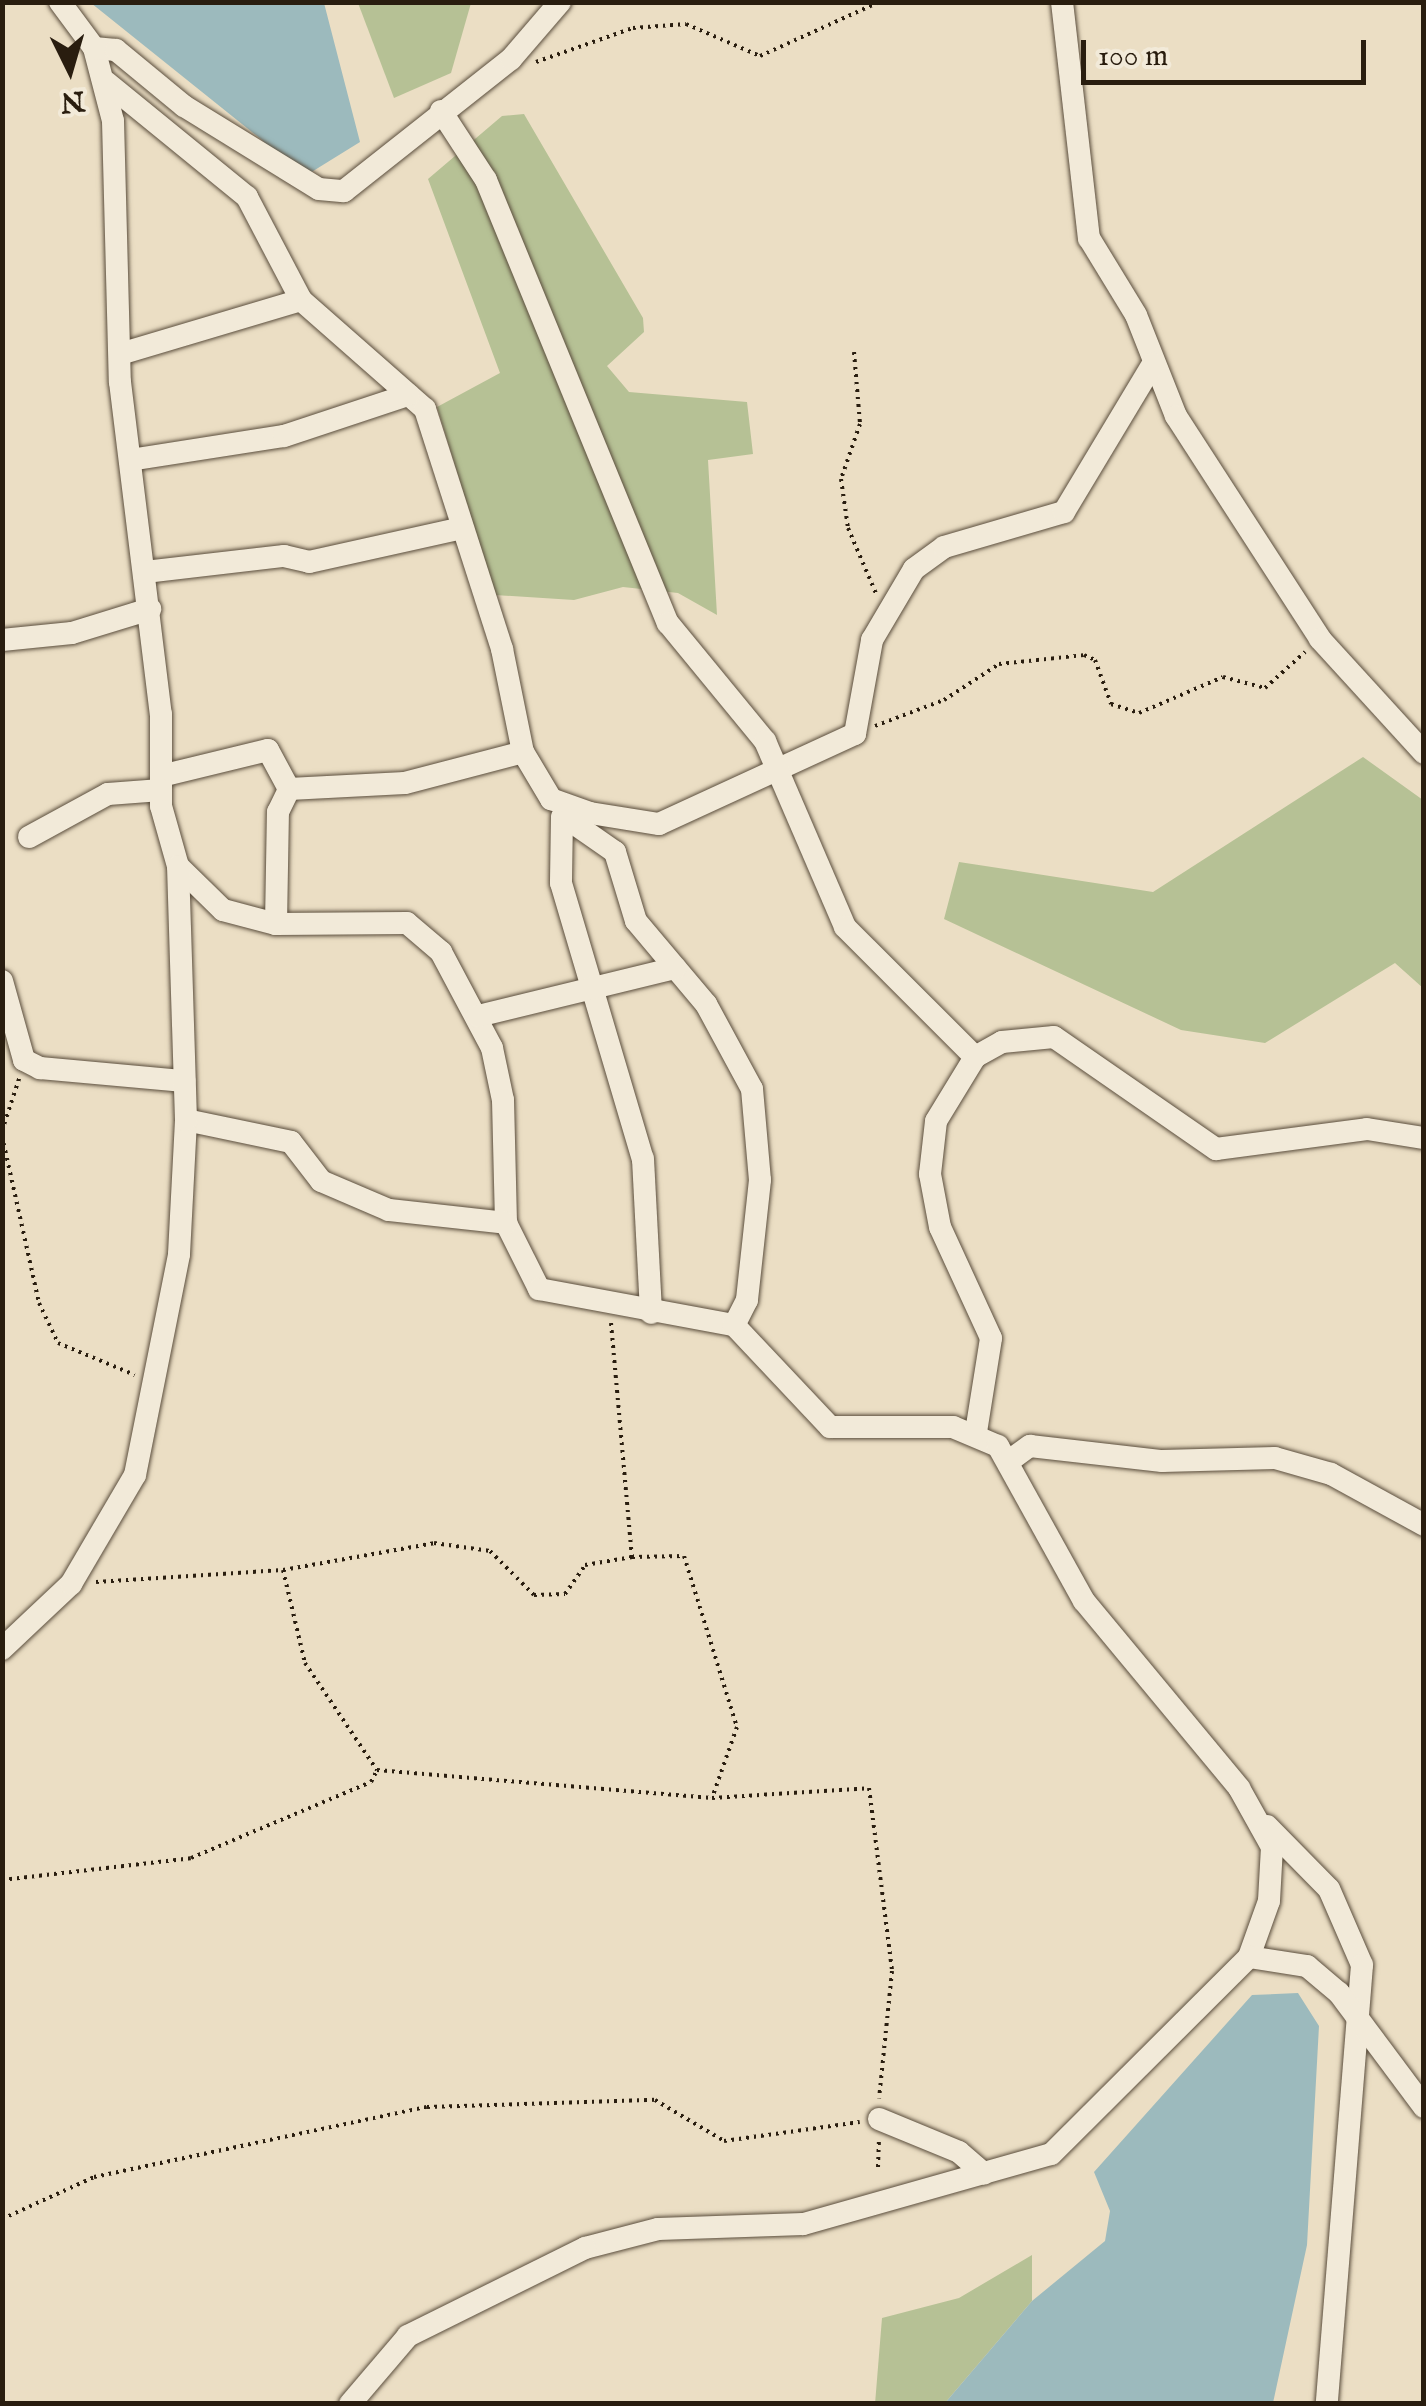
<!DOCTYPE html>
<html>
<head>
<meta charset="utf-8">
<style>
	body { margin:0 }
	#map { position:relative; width:1426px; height:2406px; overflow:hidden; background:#ebdec4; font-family:"IM FELL English",serif }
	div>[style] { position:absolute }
	.green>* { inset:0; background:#b6c195 }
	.water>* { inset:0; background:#9cbabd }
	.path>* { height:4px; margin-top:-2px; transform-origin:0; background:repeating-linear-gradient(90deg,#291d0f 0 2.5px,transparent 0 7.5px) }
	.roads { filter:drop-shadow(0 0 2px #5a4d3c) drop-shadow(0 0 2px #5a4d3c) }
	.minor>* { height:22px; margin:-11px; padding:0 11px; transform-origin:11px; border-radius:11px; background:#f2ead9 }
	span { translate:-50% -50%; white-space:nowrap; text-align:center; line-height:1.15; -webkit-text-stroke:8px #f2ead9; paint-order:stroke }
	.frame { position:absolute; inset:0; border:5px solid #291d0f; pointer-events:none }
	.north { position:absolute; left:20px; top:20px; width:100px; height:100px; -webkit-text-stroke:8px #f2ead9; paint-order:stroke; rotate:175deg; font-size:28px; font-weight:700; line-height:40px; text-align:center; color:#291d0f }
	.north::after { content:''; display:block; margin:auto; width:35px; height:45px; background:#291d0f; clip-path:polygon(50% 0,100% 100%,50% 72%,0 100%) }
	.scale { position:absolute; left:1081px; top:40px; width:285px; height:45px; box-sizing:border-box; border:5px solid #291d0f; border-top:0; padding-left:12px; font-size:30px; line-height:35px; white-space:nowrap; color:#291d0f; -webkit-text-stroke:8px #f2ead9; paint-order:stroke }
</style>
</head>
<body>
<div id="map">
	<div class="green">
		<div style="clip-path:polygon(358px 3px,471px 3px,451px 73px,394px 98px)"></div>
		<div style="clip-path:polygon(524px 114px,643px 318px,644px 332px,607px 366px,629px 392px,747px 402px,753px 454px,708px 460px,717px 615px,678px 593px,623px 587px,574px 600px,495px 595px,437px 407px,500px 373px,428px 179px,502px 116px)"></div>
		<div style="clip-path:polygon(1363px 757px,1423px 800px,1423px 988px,1395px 963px,1265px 1043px,1181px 1030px,944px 919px,959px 862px,1153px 892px)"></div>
		<div style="clip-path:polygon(1032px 2255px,1032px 2301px,945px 2403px,875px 2404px,882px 2318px,959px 2298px)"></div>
	</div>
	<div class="water">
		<div style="clip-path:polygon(91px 3px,324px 3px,360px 142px,297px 181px,262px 140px)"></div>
		<div style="clip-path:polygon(1298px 1993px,1319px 2026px,1307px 2245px,1273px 2403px,945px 2403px,1032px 2301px,1105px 2241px,1110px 2211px,1094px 2172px,1252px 1995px)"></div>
	</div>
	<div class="path">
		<div style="left:536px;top:62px;width:103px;rotate:-19.3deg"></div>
		<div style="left:633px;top:28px;width:53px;rotate:-4.3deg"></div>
		<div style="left:686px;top:24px;width:81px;rotate:23.4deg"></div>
		<div style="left:760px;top:56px;width:131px;rotate:-24.4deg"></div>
		<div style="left:854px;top:352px;width:72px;rotate:85.2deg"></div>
		<div style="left:860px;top:424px;width:58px;rotate:109.1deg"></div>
		<div style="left:841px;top:479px;width:49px;rotate:81.9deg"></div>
		<div style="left:848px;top:528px;width:74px;rotate:66.9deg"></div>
		<div style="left:875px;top:726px;width:74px;rotate:-20.6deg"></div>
		<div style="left:944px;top:700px;width:66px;rotate:-33.2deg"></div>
		<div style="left:999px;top:664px;width:85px;rotate:-6deg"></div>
		<div style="left:1084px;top:655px;width:12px;rotate:24deg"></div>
		<div style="left:1095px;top:660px;width:47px;rotate:70deg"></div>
		<div style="left:1111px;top:704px;width:29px;rotate:18deg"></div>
		<div style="left:1139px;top:713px;width:91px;rotate:-23.2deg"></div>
		<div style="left:1223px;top:677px;width:43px;rotate:14.7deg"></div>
		<div style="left:1265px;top:688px;width:54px;rotate:-42deg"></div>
		<div style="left:2px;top:1131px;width:55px;rotate:-71.9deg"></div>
		<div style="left:2px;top:1136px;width:171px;rotate:77.5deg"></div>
		<div style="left:39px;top:1303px;width:44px;rotate:64.6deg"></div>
		<div style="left:58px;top:1343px;width:83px;rotate:22.6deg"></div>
		<div style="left:611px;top:1323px;width:235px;rotate:84.9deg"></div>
		<div style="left:632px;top:1557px;width:52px;rotate:-1.1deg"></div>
		<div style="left:684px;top:1556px;width:179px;rotate:72.8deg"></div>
		<div style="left:737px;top:1727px;width:75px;rotate:109.4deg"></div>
		<div style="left:283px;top:1570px;width:96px;rotate:76.7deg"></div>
		<div style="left:305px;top:1663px;width:129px;rotate:56.1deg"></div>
		<div style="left:377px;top:1770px;width:336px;rotate:4.8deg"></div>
		<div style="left:712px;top:1798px;width:157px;rotate:-3.6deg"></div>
		<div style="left:869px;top:1788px;width:184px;rotate:82.8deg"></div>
		<div style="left:892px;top:1971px;width:128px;rotate:95.8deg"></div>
		<div style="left:96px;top:1582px;width:187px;rotate:-3.7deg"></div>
		<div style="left:283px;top:1570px;width:153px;rotate:-10.1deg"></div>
		<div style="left:434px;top:1543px;width:57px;rotate:8.1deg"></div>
		<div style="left:490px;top:1551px;width:62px;rotate:45deg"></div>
		<div style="left:534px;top:1595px;width:31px;rotate:-2deg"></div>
		<div style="left:565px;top:1594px;width:35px;rotate:-55deg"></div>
		<div style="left:585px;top:1565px;width:48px;rotate:-9.7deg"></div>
		<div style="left:2px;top:1880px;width:190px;rotate:-6.6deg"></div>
		<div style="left:191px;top:1858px;width:195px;rotate:-22.9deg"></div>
		<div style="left:371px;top:1782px;width:13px;rotate:-63deg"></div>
		<div style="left:878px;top:2167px;width:25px;rotate:-88deg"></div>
		<div style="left:2px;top:2219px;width:101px;rotate:-24.5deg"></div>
		<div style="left:94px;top:2177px;width:340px;rotate:-11.9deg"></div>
		<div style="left:427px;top:2107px;width:228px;rotate:-1.8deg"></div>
		<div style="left:655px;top:2100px;width:80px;rotate:30.7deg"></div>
		<div style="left:724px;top:2141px;width:137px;rotate:-8deg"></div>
	</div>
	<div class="roads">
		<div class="minor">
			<div style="left:60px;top:2px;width:57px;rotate:53.5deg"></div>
			<div style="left:94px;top:48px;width:75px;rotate:75.4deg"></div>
			<div style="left:113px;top:121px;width:261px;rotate:88.5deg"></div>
			<div style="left:120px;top:382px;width:335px;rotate:83deg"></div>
			<div style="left:161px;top:714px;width:92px;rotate:90deg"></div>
			<div style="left:161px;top:806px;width:62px;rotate:74.2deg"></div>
			<div style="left:178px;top:866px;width:63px;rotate:44.4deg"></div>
			<div style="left:223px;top:910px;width:55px;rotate:14.8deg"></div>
			<div style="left:276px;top:924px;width:131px;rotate:-0.4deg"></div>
			<div style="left:407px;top:923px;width:45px;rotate:40.5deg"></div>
			<div style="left:441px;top:952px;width:109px;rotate:62deg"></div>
			<div style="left:492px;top:1048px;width:53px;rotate:78.1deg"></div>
			<div style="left:503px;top:1100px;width:123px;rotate:88.6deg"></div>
			<div style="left:506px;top:1223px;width:74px;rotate:63.4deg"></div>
			<div style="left:539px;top:1289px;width:198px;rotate:10.5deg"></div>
			<div style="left:734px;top:1325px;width:140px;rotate:46.7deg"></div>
			<div style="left:830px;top:1427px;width:123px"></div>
			<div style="left:953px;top:1427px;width:49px;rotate:22.9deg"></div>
			<div style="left:998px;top:1446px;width:177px;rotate:61deg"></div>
			<div style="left:1084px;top:1601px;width:243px;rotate:50.3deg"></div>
			<div style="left:1239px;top:1788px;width:68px;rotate:60.8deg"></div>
			<div style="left:1272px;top:1847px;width:54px;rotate:93.2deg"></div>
			<div style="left:1269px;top:1901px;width:59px;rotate:109.7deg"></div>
			<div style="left:1249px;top:1957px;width:279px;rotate:135.1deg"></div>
			<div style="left:1051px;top:2154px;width:258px;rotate:164.2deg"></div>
			<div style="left:803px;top:2224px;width:145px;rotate:178deg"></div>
			<div style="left:658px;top:2229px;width:75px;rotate:165.4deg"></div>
			<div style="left:585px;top:2248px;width:198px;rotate:153.6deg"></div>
			<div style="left:408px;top:2336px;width:89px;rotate:130.5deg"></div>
			<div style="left:1062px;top:2px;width:238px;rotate:83.5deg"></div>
			<div style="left:1089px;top:238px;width:90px;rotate:58.6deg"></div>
			<div style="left:1136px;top:315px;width:109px;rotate:68.4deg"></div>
			<div style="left:1176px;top:416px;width:265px;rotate:57.1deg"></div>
			<div style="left:1320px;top:639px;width:154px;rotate:47.6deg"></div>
			<div style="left:94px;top:48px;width:22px;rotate:5deg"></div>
			<div style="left:116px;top:50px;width:88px;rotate:39.5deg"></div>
			<div style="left:184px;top:106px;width:158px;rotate:31.6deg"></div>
			<div style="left:319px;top:189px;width:25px;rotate:5deg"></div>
			<div style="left:344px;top:191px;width:213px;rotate:-38.3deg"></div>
			<div style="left:511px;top:59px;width:75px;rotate:-49.3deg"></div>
			<div style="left:106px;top:82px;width:182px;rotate:39.2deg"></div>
			<div style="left:247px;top:197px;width:116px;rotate:62.3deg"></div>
			<div style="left:301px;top:300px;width:165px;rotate:41.3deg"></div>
			<div style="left:425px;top:409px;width:252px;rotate:72.2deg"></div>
			<div style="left:502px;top:649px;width:105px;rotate:78.5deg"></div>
			<div style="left:523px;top:752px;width:55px;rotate:59.2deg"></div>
			<div style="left:551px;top:799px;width:41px;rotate:19.7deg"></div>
			<div style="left:590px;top:813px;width:70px;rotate:9.1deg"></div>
			<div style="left:659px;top:824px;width:216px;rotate:-24.7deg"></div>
			<div style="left:855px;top:734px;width:96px;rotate:-79.7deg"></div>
			<div style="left:872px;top:640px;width:82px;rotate:-59.4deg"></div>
			<div style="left:914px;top:569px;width:37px;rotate:-36deg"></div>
			<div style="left:944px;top:547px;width:125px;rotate:-16.3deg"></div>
			<div style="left:1064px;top:512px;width:173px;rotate:-59deg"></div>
			<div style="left:441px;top:111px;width:82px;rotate:56.9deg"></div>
			<div style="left:486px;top:180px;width:479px;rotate:67.7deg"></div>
			<div style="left:668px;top:623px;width:153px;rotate:50.6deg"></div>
			<div style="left:765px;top:741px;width:202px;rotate:66.7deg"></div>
			<div style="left:845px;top:927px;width:184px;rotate:45deg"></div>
			<div style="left:120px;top:354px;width:189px;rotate:-16.6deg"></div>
			<div style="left:130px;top:460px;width:156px;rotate:-8.9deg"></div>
			<div style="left:284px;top:436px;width:131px;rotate:-18.3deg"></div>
			<div style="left:145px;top:572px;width:140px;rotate:-6.6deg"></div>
			<div style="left:284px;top:556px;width:26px;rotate:13deg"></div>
			<div style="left:309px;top:562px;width:157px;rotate:-12.5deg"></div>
			<div style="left:2px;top:640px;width:70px;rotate:-5.7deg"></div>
			<div style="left:72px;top:633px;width:82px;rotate:-17.1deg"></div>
			<div style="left:161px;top:776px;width:110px;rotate:-13.7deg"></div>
			<div style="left:268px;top:750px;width:44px;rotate:61.7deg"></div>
			<div style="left:562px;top:817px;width:66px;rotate:90.9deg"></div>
			<div style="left:561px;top:883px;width:288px;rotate:73.5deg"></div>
			<div style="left:643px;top:1159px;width:154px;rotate:87deg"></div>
			<div style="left:569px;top:820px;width:56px;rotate:34.8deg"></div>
			<div style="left:615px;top:852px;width:72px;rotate:73.1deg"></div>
			<div style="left:636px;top:921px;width:109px;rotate:49.9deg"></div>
			<div style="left:706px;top:1004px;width:97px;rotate:61.6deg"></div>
			<div style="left:752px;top:1089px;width:91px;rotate:85deg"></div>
			<div style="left:760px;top:1180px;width:121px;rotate:96.2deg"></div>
			<div style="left:747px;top:1300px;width:28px;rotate:117deg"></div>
			<div style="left:29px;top:837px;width:90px;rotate:-28.6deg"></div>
			<div style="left:108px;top:794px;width:53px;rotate:-4.3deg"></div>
			<div style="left:276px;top:924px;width:112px;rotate:-89deg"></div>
			<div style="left:278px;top:812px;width:25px;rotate:-64deg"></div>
			<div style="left:289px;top:789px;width:116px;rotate:-3deg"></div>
			<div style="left:405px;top:783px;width:122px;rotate:-14.7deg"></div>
			<div style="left:2px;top:981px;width:82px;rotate:74.4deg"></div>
			<div style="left:24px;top:1060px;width:18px;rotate:27deg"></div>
			<div style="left:40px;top:1068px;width:145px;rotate:5.2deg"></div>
			<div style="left:478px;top:1016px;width:203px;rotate:-13.7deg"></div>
			<div style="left:186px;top:1120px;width:107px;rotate:11.8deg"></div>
			<div style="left:291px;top:1142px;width:49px;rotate:52.4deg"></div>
			<div style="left:321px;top:1181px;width:74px;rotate:23.1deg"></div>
			<div style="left:389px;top:1210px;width:118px;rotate:6.3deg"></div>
			<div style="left:976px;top:1432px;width:95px;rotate:-80.9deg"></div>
			<div style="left:991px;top:1338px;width:122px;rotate:-114.7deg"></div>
			<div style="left:940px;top:1227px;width:54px;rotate:-100.7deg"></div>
			<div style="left:930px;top:1174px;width:53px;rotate:-83.5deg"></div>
			<div style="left:936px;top:1121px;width:75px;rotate:-58.6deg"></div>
			<div style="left:975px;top:1057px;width:31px;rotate:-29deg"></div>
			<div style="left:1002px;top:1042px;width:52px;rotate:-5.5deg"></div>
			<div style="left:1054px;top:1037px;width:197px;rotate:34.7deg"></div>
			<div style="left:1216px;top:1149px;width:152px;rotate:-7.5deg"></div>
			<div style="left:1367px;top:1129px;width:58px;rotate:9deg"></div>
			<div style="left:1009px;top:1461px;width:26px;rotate:-36deg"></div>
			<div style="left:1030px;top:1446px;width:133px;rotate:6.5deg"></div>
			<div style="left:1162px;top:1461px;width:113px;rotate:-1.5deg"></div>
			<div style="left:1275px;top:1458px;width:58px;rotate:15.9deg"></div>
			<div style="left:1331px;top:1474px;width:106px;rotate:28.7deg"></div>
			<div style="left:2px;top:1649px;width:95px;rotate:-43.3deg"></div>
			<div style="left:71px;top:1584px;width:126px;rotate:-59.6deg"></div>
			<div style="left:135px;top:1475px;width:225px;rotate:-78.7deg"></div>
			<div style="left:179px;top:1254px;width:134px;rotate:-87deg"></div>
			<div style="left:186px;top:1120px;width:254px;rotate:-91.8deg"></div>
			<div style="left:1267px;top:1826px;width:88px;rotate:45.5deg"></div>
			<div style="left:1329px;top:1889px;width:83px;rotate:66.5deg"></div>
			<div style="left:1362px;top:1965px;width:440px;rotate:94.6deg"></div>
			<div style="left:1249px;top:1957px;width:59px;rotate:8.8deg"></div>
			<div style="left:1307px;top:1966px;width:42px;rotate:40.2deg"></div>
			<div style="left:1339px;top:1993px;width:142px;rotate:53.3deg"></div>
			<div style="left:879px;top:2119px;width:87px;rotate:22.4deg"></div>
			<div style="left:959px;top:2152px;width:33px;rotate:41deg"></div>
		</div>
	</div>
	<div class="frame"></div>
	<div class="north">N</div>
	<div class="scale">100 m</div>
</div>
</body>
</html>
